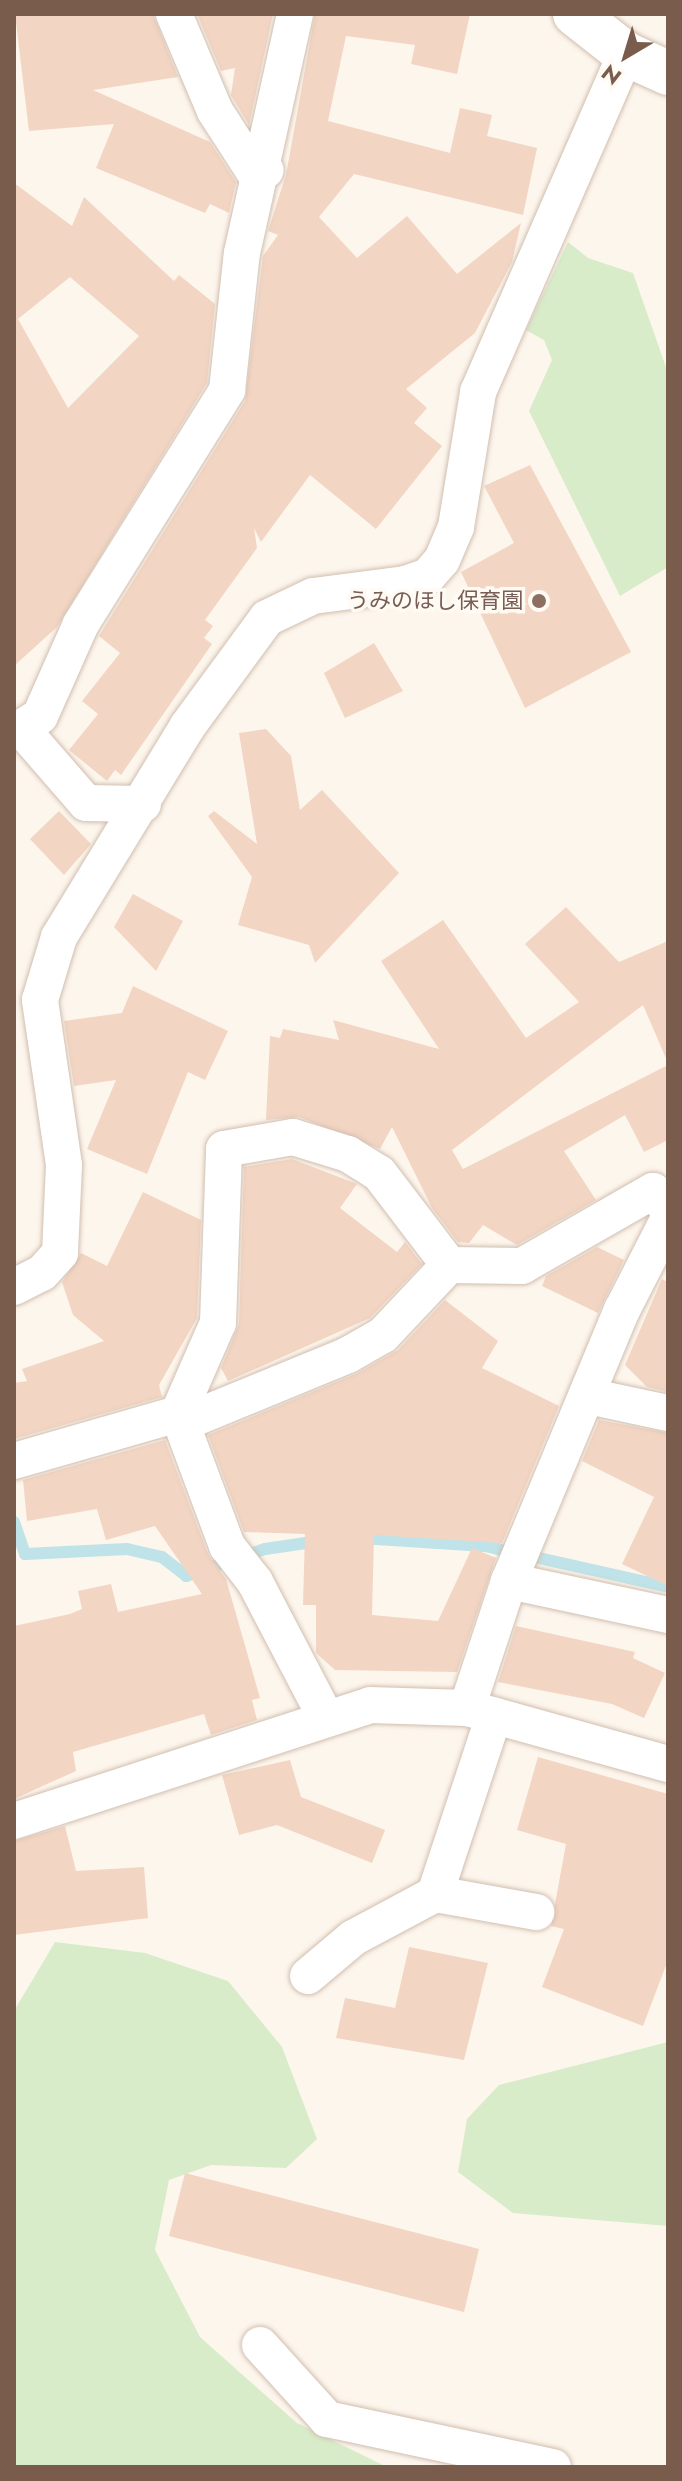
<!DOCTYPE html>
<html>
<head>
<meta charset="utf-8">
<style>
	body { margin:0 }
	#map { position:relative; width:682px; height:2481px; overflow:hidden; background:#fdf6ec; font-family:Jost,"Noto Sans JP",sans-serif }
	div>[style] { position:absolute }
	.green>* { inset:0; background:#d8ecc9 }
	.stream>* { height:12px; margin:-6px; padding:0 6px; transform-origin:6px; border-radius:6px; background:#bfe3e8 }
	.building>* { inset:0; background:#f3d5c3 }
	.roads { filter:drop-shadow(0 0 2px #d1beb0) drop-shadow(0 0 2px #d1beb0) }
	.minor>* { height:36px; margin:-18px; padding:0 18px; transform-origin:18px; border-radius:18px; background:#fff }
	.secondary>* { height:44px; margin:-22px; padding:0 22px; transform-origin:22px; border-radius:22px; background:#fff }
	.dots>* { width:22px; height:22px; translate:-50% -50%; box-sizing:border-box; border:4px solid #fffaf3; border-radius:50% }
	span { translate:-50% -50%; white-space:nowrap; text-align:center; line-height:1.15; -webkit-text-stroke:7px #fffaf3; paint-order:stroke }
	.education-label { font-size:22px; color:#785e54 }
	.right { translate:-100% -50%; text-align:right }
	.frame { position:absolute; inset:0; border:16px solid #7a5c4d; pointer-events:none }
	.north { position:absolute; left:586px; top:16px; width:80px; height:80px; -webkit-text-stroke:6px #fffaf3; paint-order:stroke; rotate:218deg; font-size:22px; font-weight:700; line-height:32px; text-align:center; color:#7a5c4d }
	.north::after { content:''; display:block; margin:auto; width:28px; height:36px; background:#7a5c4d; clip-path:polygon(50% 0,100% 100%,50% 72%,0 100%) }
</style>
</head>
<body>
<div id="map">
	<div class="green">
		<div style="clip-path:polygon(568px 242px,588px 258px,633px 273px,668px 373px,668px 567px,620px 596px,529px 411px,552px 360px,544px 340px,526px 330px)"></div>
		<div style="clip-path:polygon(55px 1942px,145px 1953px,228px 1981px,282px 2047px,317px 2139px,286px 2168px,211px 2165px,169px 2180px,155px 2250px,200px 2337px,297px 2423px,387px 2467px,14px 2467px,14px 2011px)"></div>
		<div style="clip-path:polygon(668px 2042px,668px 2226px,513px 2213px,458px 2172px,467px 2119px,499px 2085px)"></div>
	</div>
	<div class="stream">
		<div style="left:14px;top:1522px;width:34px;rotate:71deg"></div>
		<div style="left:25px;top:1554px;width:102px;rotate:-2.8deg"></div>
		<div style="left:127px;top:1549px;width:36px;rotate:13deg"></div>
		<div style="left:162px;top:1557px;width:31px;rotate:38deg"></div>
		<div style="left:186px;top:1576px;width:83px;rotate:-18.9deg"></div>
		<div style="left:265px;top:1549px;width:55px;rotate:-8.4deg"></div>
		<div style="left:361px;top:1538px;width:124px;rotate:3.7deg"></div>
		<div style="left:485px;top:1546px;width:188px;rotate:12.6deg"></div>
	</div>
	<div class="building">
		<div style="clip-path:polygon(15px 14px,153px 14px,178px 77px,93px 90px,210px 142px,236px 182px,229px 213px,210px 204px,205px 213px,96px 168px,114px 124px,29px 131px)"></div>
		<div style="clip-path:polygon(197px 14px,273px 14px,249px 125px,231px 95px,235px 68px,221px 71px)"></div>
		<div style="clip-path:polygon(315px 14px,470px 14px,457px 74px,411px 64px,415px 45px,346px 36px,328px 121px,450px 153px,460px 108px,492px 115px,487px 136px,537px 148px,523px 215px,354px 174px,319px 217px,357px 258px,407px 216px,457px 274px,521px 223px,512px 262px,475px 333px,406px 389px,427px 408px,414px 423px,442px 446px,376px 529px,310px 475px,261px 542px,254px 528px,257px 548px,205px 620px,213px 626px,204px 638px,212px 644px,121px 775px,115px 770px,107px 781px,69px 750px,98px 714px,82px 701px,120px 653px,99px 636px,245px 401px,263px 256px,278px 235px,268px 231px,286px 175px)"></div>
		<div style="clip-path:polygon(evenodd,14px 183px,72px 226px,84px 197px,174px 281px,179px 275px,215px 304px,207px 383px,57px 627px,14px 666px,14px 183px,70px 277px,139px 336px,68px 408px,18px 319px,70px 277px)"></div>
		<div style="clip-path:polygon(530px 465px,631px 652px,525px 708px,461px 572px,514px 543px,484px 486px)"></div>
		<div style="clip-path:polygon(374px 643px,403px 691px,345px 718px,324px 673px)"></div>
		<div style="clip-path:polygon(266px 729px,291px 756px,300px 810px,322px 790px,399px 873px,315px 963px,309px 945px,238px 925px,252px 877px,208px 816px,214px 811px,257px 844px,239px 733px)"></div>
		<div style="clip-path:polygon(59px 811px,91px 844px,64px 875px,30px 839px)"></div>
		<div style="clip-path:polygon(133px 894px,183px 921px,156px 971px,114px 927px)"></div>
		<div style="clip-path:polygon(566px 907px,619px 962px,668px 941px,668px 1063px,643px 1005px,452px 1150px,463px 1169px,668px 1065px,668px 1140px,644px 1152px,625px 1115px,564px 1151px,596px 1200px,517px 1245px,483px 1225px,469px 1243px,458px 1242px,432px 1208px,392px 1127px,380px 1149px,299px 1117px,266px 1120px,270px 1036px,280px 1038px,283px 1029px,339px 1040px,333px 1020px,439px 1049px,381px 961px,443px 920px,526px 1038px,579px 1002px,525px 944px)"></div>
		<div style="clip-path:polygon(133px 986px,228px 1031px,205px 1080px,188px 1072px,147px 1174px,87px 1149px,116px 1080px,74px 1086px,64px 1021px,122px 1013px)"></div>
		<div style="clip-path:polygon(292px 1159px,357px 1184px,340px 1208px,397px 1252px,405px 1242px,422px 1264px,370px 1318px,228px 1381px,221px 1368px,239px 1324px,244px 1167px)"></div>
		<div style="clip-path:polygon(143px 1192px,201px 1220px,197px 1318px,159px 1385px,162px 1397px,14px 1439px,14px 1383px,27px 1381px,22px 1369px,104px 1341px,73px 1315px,62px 1282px,81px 1253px,107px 1266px)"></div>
		<div style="clip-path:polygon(597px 1247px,624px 1260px,598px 1313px,542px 1286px,546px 1276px)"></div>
		<div style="clip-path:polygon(662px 1279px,668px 1282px,668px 1392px,647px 1387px,625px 1365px)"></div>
		<div style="clip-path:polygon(445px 1300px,498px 1341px,482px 1368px,559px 1406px,502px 1543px,374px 1535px,372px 1615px,438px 1621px,472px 1548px,496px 1558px,457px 1672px,335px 1670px,316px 1653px,316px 1605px,303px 1605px,305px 1534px,244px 1532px,208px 1435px,358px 1373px,398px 1350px)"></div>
		<div style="clip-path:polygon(599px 1420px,668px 1433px,668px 1586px,622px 1564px,654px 1497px,582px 1461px)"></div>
		<div style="clip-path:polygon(165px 1440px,208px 1554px,226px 1579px,260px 1698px,252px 1700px,257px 1720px,211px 1735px,204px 1714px,73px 1752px,76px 1771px,14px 1799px,14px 1626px,70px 1614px,82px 1609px,78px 1591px,111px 1584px,118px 1612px,202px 1594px,155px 1526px,106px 1540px,97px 1509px,27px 1521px,23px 1480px)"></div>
		<div style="clip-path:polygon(516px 1626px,635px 1652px,633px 1658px,665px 1673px,644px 1718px,612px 1704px,498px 1682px)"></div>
		<div style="clip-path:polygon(538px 1757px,668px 1794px,668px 1960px,643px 2026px,542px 1987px,564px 1929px,551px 1926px,566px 1844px,517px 1830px)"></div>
		<div style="clip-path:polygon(290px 1760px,301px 1797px,385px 1830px,372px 1863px,277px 1825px,239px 1835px,222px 1775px)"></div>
		<div style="clip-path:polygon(65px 1826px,76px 1871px,144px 1867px,148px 1918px,14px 1935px,14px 1841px)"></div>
		<div style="clip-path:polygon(409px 1947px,488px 1963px,464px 2060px,336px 2038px,345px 1998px,395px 2008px)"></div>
		<div style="clip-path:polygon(185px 2173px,479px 2249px,464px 2312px,169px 2236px)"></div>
	</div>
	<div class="roads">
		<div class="minor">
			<div style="left:174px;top:14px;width:105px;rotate:67.1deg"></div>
			<div style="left:215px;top:111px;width:74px;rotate:57.2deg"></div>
			<div style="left:255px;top:173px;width:11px;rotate:-15deg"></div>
			<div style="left:143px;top:804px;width:57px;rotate:-179deg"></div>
			<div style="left:86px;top:803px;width:99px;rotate:-130.9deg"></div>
			<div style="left:21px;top:728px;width:22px;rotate:-32deg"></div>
			<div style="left:40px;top:716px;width:101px;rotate:-66deg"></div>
			<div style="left:81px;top:624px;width:276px;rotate:-58deg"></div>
			<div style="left:227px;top:390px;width:138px;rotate:-83.8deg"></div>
			<div style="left:242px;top:253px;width:245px;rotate:-77.5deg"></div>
			<div style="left:14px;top:1287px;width:31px;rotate:-27deg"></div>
			<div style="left:42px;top:1273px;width:27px;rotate:-48deg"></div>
			<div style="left:60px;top:1253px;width:88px;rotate:-87.4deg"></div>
			<div style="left:64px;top:1165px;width:167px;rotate:-98.3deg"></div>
			<div style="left:40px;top:1000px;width:66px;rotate:-73.2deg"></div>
			<div style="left:59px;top:937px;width:246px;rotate:-58.6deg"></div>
			<div style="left:187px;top:727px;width:135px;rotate:-53.7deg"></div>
			<div style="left:267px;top:618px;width:51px;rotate:-25.6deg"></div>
			<div style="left:313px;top:596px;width:93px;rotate:-7.4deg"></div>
			<div style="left:405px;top:584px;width:24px;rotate:-19deg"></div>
			<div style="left:428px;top:576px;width:21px;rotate:-49deg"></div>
			<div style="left:442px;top:560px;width:36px;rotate:-67deg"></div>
			<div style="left:456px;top:527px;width:137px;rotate:-80.7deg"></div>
			<div style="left:478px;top:392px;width:369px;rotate:-66.4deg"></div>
			<div style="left:588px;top:1396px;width:82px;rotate:12deg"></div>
			<div style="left:178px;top:1414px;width:141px;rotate:69.6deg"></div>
			<div style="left:227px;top:1546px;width:46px;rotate:52.1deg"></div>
			<div style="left:255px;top:1582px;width:153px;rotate:62.4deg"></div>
			<div style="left:178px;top:1414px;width:11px;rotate:49deg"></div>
			<div style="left:185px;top:1422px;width:176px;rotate:-22.3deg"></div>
			<div style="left:348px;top:1355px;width:40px;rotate:-29.7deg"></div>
			<div style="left:383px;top:1335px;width:96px;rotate:-46.7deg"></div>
			<div style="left:14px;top:1461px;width:171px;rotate:-16deg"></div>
			<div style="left:178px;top:1414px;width:99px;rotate:-66.3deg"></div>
			<div style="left:218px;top:1323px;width:174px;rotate:-88deg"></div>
			<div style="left:224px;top:1149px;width:70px;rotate:-9.9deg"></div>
			<div style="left:293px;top:1137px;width:58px;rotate:17.2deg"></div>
			<div style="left:348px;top:1154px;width:36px;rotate:32deg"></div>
			<div style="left:379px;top:1173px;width:116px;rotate:52.7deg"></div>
			<div style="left:449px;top:1265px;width:73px;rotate:0.8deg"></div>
			<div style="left:522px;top:1266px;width:151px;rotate:-29.8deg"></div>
			<div style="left:653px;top:1191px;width:23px;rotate:50deg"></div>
			<div style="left:509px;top:1581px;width:163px;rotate:12.1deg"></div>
			<div style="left:467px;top:1708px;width:134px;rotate:-71.7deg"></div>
			<div style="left:509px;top:1581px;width:294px;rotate:-67.4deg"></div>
			<div style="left:622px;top:1310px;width:101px;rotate:-62.9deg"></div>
			<div style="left:14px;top:1821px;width:374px;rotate:-18deg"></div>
			<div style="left:370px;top:1705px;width:97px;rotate:1.8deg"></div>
			<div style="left:467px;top:1708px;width:209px;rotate:15.6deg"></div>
			<div style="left:435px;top:1894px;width:103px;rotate:10.1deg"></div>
			<div style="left:308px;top:1976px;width:59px;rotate:-40.2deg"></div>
			<div style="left:353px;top:1938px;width:93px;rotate:-28.2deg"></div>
			<div style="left:435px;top:1894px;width:188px;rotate:-71.7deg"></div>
			<div style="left:260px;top:2345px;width:100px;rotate:47.8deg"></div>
			<div style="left:327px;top:2419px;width:231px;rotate:12deg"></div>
		</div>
		<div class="secondary">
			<div style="left:575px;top:14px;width:65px;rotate:38.1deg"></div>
			<div style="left:626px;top:54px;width:46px;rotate:24.3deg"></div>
		</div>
	</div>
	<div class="dots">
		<div style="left:539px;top:601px;background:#8d6e63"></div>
	</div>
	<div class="education-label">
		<span class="right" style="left:523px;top:601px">うみのほし保育園</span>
	</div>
	<div class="frame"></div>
	<div class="north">N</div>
</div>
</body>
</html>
